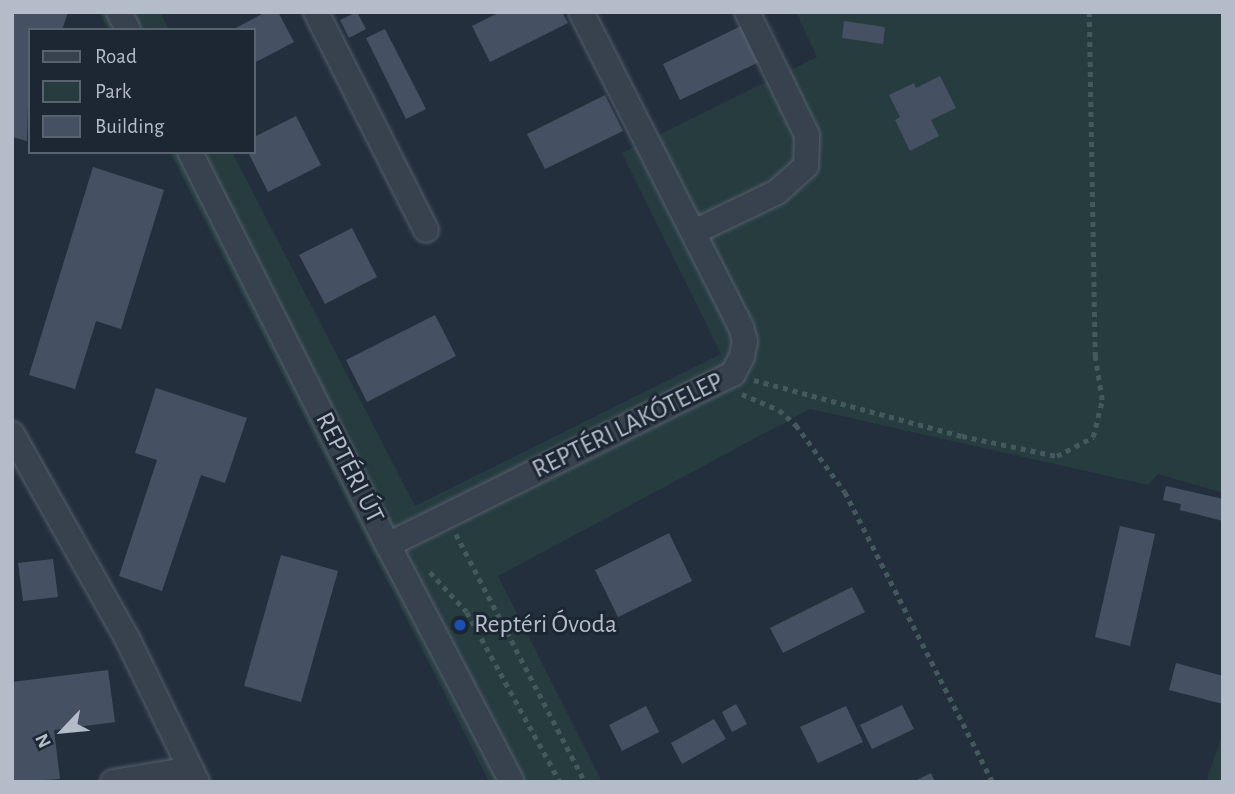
<!DOCTYPE html>
<html>
<head>
<meta charset="utf-8">
<style>
	body { margin:0 }
	#map { position:relative; width:1235px; height:794px; overflow:hidden; background:#242f3e; font-family:"Alegreya Sans",sans-serif }
	div>[style] { position:absolute }
	.green>* { inset:0; background:#263c3f }
	.building>* { inset:0; background:#455162 }
	.path>* { height:4.5px; margin-top:-2.25px; transform-origin:0; background:repeating-linear-gradient(90deg,#44595c 0 5px,transparent 0 10px) }
	.roads { filter:drop-shadow(0 0 2px #565f6c) drop-shadow(0 0 2px #565f6c) }
	.minor>* { height:24px; margin:-12px; padding:0 12px; transform-origin:12px; border-radius:12px; background:#38414e }
	.dots>* { width:19px; height:19px; translate:-50% -50%; box-sizing:border-box; border:4px solid #1d2633; border-radius:50% }
	span { translate:-50% -50%; white-space:nowrap; text-align:center; line-height:1.15; -webkit-text-stroke:6px #1d2633; paint-order:stroke }
	.street-label { font-size:26px; color:#b4bcc9 }
	.poi-label { font-size:26px; color:#b4bcc9 }
	.left { translate:0 -50%; text-align:left }
	.frame { position:absolute; inset:0; border:14px solid #b4bcc9; pointer-events:none }
	.legend { position:absolute; left:28px; top:28px; width:228px; height:126px; box-sizing:border-box; background:#1d2633; border:2px solid #59626f; margin:0; padding:9px 12px; list-style:none; font-size:21px; color:#b4bcc9 }
	.legend li { display:flex; align-items:center; gap:14px; height:35px }
	.legend b { width:35px; border:2px solid #59626f }
	.north { position:absolute; left:28px; top:696px; width:70px; height:70px; -webkit-text-stroke:5px #1d2633; paint-order:stroke; rotate:244deg; font-size:19px; font-weight:700; line-height:28px; text-align:center; color:#b4bcc9 }
	.north::after { content:''; display:block; margin:auto; width:24px; height:32px; background:#b4bcc9; clip-path:polygon(50% 0,100% 100%,50% 72%,0 100%) }
</style>
</head>
<body>
<div id="map">
	<div class="green">
		<div style="clip-path:polygon(99px 12px,160px 12px,169px 30px,108px 30px)"></div>
		<div style="clip-path:polygon(796px 12px,1223px 12px,1223px 493px,1158px 474px,1148px 485px,810px 409px,498px 576px,602px 782px,489px 782px,170px 152px,232px 152px,415px 506px,721px 354px,622px 153px,817px 57px)"></div>
		<div style="clip-path:polygon(1223px 732px,1223px 782px,1206px 782px)"></div>
	</div>
	<div class="building">
		<div style="clip-path:polygon(12px 12px,68px 12px,62px 30px,30px 30px,27px 141px,12px 137px)"></div>
		<div style="clip-path:polygon(266px 12px,278px 12px,294px 42px,254px 63px,254px 30px,232px 30px)"></div>
		<div style="clip-path:polygon(357px 12px,366px 29px,349px 38px,340px 20px)"></div>
		<div style="clip-path:polygon(500px 12px,562px 12px,568px 23px,490px 62px,472px 26px)"></div>
		<div style="clip-path:polygon(844px 21px,885px 27px,883px 44px,842px 38px)"></div>
		<div style="clip-path:polygon(741px 26px,759px 62px,680px 100px,663px 64px)"></div>
		<div style="clip-path:polygon(385px 29px,426px 109px,406px 119px,366px 38px)"></div>
		<div style="clip-path:polygon(940px 76px,956px 108px,931px 120px,939px 136px,910px 151px,895px 120px,900px 117px,889px 95px,914px 83px,916px 88px)"></div>
		<div style="clip-path:polygon(605px 95px,623px 131px,545px 169px,527px 134px)"></div>
		<div style="clip-path:polygon(296px 116px,321px 165px,268px 192px,248px 152px,254px 152px,254px 137px)"></div>
		<div style="clip-path:polygon(93px 167px,164px 190px,121px 329px,96px 321px,75px 389px,29px 375px)"></div>
		<div style="clip-path:polygon(352px 228px,377px 277px,325px 304px,299px 255px)"></div>
		<div style="clip-path:polygon(435px 315px,456px 356px,367px 402px,346px 360px)"></div>
		<div style="clip-path:polygon(156px 388px,247px 418px,225px 483px,201px 475px,162px 591px,119px 576px,157px 460px,135px 453px)"></div>
		<div style="clip-path:polygon(1166px 486px,1223px 499px,1223px 521px,1180px 510px,1181px 504px,1163px 500px)"></div>
		<div style="clip-path:polygon(1120px 526px,1155px 534px,1130px 646px,1095px 637px)"></div>
		<div style="clip-path:polygon(669px 533px,692px 581px,618px 617px,595px 570px)"></div>
		<div style="clip-path:polygon(281px 555px,338px 571px,301px 702px,244px 686px)"></div>
		<div style="clip-path:polygon(53px 559px,58px 597px,23px 601px,18px 563px)"></div>
		<div style="clip-path:polygon(852px 587px,865px 612px,783px 653px,770px 628px)"></div>
		<div style="clip-path:polygon(1176px 663px,1223px 676px,1223px 704px,1169px 690px)"></div>
		<div style="clip-path:polygon(108px 670px,115px 722px,54px 730px,60px 779px,12px 782px,12px 682px)"></div>
		<div style="clip-path:polygon(736px 704px,747px 724px,732px 732px,722px 712px)"></div>
		<div style="clip-path:polygon(902px 705px,914px 729px,872px 749px,860px 725px)"></div>
		<div style="clip-path:polygon(646px 706px,659px 732px,622px 751px,609px 725px)"></div>
		<div style="clip-path:polygon(846px 706px,863px 742px,818px 763px,800px 727px)"></div>
		<div style="clip-path:polygon(714px 719px,726px 739px,682px 764px,671px 743px)"></div>
		<div style="clip-path:polygon(931px 773px,935px 782px,913px 782px)"></div>
	</div>
	<div class="path">
		<div style="left:754px;top:380px;width:215px;rotate:15.1deg"></div>
		<div style="left:962px;top:436px;width:97px;rotate:11.9deg"></div>
		<div style="left:1057px;top:456px;width:41px;rotate:-27.8deg"></div>
		<div style="left:1093px;top:437px;width:38px;rotate:-76deg"></div>
		<div style="left:1102px;top:400px;width:44px;rotate:-99.2deg"></div>
		<div style="left:1095px;top:357px;width:345px;rotate:-91deg"></div>
		<div style="left:742px;top:394px;width:40px;rotate:23.4deg"></div>
		<div style="left:779px;top:410px;width:23px;rotate:41deg"></div>
		<div style="left:796px;top:425px;width:83px;rotate:53.8deg"></div>
		<div style="left:845px;top:492px;width:326px;rotate:63deg"></div>
		<div style="left:456px;top:534px;width:280px;rotate:62.5deg"></div>
		<div style="left:430px;top:572px;width:54px;rotate:47.2deg"></div>
		<div style="left:467px;top:612px;width:194px;rotate:61.3deg"></div>
	</div>
	<div class="roads">
		<div class="minor">
			<div style="left:119px;top:12px;width:20px;rotate:63deg"></div>
			<div style="left:316px;top:12px;width:244px;rotate:63.2deg"></div>
			<div style="left:190px;top:152px;width:440px;rotate:63.3deg"></div>
			<div style="left:388px;top:545px;width:267px;rotate:62.4deg"></div>
			<div style="left:694px;top:232px;width:92px;rotate:-25.7deg"></div>
			<div style="left:777px;top:192px;width:39px;rotate:-42deg"></div>
			<div style="left:806px;top:166px;width:31px;rotate:-88deg"></div>
			<div style="left:807px;top:135px;width:137px;rotate:-116deg"></div>
			<div style="left:12px;top:434px;width:234px;rotate:60.6deg"></div>
			<div style="left:127px;top:638px;width:160px;rotate:64.1deg"></div>
			<div style="left:388px;top:545px;width:385px;rotate:-26.4deg"></div>
			<div style="left:733px;top:374px;width:20px;rotate:-63deg"></div>
			<div style="left:742px;top:356px;width:15px;rotate:-79deg"></div>
			<div style="left:745px;top:341px;width:15px;rotate:-106deg"></div>
			<div style="left:741px;top:327px;width:353px;rotate:-116.9deg"></div>
			<div style="left:113px;top:782px;width:79px;rotate:-9.5deg"></div>
		</div>
	</div>
	<div class="dots">
		<div style="left:460px;top:625px;background:#1a4fb4"></div>
	</div>
	<div class="street-label">
		<span style="left:628px;top:426px;rotate:-26deg">REPTÉRI LAKÓTELEP</span>
		<span style="left:349px;top:468px;rotate:63deg">REPTÉRI ÚT</span>
	</div>
	<div class="poi-label">
		<span class="left" style="left:474px;top:625px">Reptéri Óvoda</span>
	</div>
	<div class="frame"></div>
	<ul class="legend">
	<li><b style="height:9px;background:#38414e"></b>Road</li>
	<li><b style="height:19px;background:#263c3f"></b>Park</li>
	<li><b style="height:19px;background:#455162"></b>Building</li>
	</ul>
	<div class="north">N</div>
</div>
</body>
</html>
